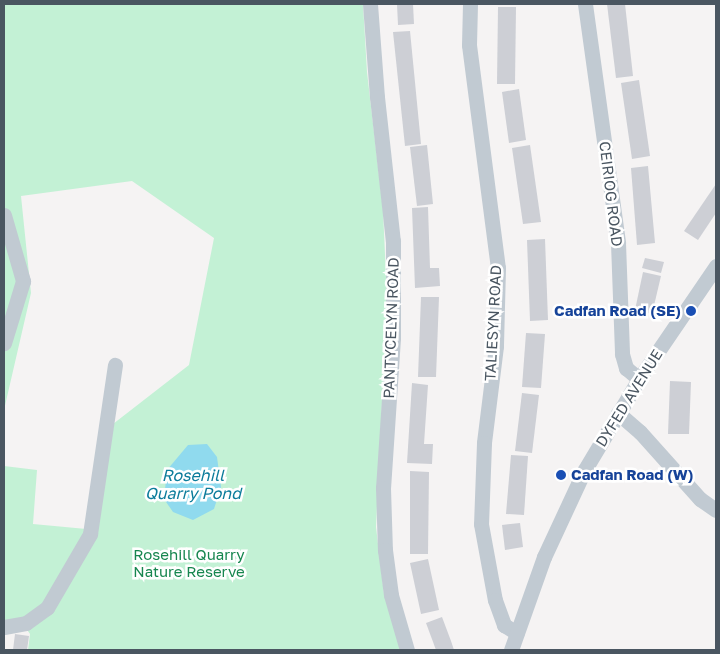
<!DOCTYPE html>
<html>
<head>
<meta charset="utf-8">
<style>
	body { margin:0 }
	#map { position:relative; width:720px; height:654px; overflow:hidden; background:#f5f3f3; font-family:"Golos Text",sans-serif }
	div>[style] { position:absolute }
	.green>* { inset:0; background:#c3f1d5 }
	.water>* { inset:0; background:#90daee }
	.building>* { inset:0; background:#cdcfd5 }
	.minor>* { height:15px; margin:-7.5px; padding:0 7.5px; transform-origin:7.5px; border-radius:7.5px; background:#c1cad2 }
	.dots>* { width:14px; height:14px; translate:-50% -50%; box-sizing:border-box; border:2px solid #fff; border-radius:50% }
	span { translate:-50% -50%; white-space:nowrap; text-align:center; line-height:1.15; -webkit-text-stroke:5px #fff; paint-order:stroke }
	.street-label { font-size:15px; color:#4a5661 }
	.transit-label { font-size:15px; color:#164399; font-weight:700 }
	.right { translate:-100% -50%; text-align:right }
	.left { translate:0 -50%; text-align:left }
	.park-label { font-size:15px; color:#17864f }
	.water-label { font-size:16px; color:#0c7c9b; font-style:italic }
	.frame { position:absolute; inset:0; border:5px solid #4a5661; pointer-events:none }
</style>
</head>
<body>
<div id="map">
	<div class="green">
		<div style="clip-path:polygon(4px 4px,363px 4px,367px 72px,383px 210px,387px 299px,376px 527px,384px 594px,401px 650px,28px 650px,30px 634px,19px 618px,4px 621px,4px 466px,37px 470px,33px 524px,97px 530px,113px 424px,189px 365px,214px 238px,132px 181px,21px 196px,31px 293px,4px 410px)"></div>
	</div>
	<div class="water">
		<div style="clip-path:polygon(207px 444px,217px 457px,221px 487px,214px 509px,193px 520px,173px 512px,164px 499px,167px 470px,188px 445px)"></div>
	</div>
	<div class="building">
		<div style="clip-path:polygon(397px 4px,413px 4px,414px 24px,398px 25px)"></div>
		<div style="clip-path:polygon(607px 4px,625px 4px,633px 76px,616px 78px)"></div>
		<div style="clip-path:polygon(498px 7px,516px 7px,515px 84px,497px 84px)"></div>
		<div style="clip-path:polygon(410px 31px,421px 144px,405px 146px,393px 32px)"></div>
		<div style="clip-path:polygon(639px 80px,650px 156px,632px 159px,621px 83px)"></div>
		<div style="clip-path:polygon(519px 89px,526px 140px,509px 143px,502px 92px)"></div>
		<div style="clip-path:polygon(427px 145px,433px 204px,417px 206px,410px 147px)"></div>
		<div style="clip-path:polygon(530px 145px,541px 222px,523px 224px,512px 148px)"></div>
		<div style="clip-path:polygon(648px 166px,655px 243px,637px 245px,631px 168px)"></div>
		<div style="clip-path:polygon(716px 184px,716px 213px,698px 240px,684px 231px)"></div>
		<div style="clip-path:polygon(428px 207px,430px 268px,439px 268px,440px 286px,415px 288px,412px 208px)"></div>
		<div style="clip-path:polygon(545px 239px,548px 320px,530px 321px,527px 240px)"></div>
		<div style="clip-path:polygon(645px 258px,664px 262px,661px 273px,642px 268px)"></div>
		<div style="clip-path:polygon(643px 272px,661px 276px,652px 314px,635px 310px)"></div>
		<div style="clip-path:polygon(421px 297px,439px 297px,436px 377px,418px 377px)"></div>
		<div style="clip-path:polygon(526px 333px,545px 334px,541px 388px,522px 387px)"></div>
		<div style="clip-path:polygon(670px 381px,691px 382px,689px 434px,668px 434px)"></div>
		<div style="clip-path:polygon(412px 383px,428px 385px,424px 444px,433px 444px,432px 464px,407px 463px)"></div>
		<div style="clip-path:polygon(522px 393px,539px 395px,532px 453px,515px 451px)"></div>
		<div style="clip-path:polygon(511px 455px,528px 456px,524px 515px,506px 514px)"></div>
		<div style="clip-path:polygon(410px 471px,429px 472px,428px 554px,410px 554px)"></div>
		<div style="clip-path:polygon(520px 523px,523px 547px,505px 550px,502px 525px)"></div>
		<div style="clip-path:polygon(428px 559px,439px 610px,421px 614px,410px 563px)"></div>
		<div style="clip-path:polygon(442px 617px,451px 641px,454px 650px,436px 650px,426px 623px)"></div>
		<div style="clip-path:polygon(15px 634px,29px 636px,27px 650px,13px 650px)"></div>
	</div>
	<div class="minor">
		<div style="left:370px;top:4px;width:93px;rotate:85.7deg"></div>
		<div style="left:377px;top:97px;width:145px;rotate:83.7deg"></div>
		<div style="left:393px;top:241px;width:97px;rotate:90deg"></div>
		<div style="left:393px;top:338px;width:150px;rotate:93.8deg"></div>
		<div style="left:383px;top:488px;width:62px;rotate:88.2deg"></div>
		<div style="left:385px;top:550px;width:45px;rotate:82.4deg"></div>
		<div style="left:391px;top:595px;width:57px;rotate:73.8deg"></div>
		<div style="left:470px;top:4px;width:41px;rotate:91.4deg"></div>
		<div style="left:469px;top:45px;width:225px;rotate:82.6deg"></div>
		<div style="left:498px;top:268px;width:78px;rotate:91.5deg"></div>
		<div style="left:496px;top:346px;width:98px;rotate:97.1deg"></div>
		<div style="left:484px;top:443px;width:81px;rotate:92.1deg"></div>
		<div style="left:481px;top:524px;width:77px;rotate:79.6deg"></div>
		<div style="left:495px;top:600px;width:27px;rotate:70deg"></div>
		<div style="left:504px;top:625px;width:15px;rotate:32deg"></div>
		<div style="left:585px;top:4px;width:241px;rotate:82.1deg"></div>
		<div style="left:618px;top:243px;width:111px;rotate:87.9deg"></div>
		<div style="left:622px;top:354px;width:15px;rotate:74deg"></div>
		<div style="left:626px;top:368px;width:17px;rotate:40deg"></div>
		<div style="left:4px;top:215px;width:69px;rotate:73.9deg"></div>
		<div style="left:23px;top:281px;width:65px;rotate:107deg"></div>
		<div style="left:618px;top:413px;width:29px;rotate:41deg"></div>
		<div style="left:640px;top:432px;width:90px;rotate:48.2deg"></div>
		<div style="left:700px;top:499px;width:19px;rotate:35deg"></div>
		<div style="left:4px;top:627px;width:22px;rotate:-10deg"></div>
		<div style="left:26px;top:623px;width:26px;rotate:-36deg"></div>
		<div style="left:47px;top:608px;width:86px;rotate:-59.8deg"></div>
		<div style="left:90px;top:534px;width:171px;rotate:-81.6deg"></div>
		<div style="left:511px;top:650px;width:99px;rotate:-70.5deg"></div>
		<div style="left:544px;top:557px;width:95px;rotate:-65.1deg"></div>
		<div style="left:584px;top:471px;width:107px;rotate:-59.1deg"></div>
		<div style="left:639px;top:379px;width:137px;rotate:-55.7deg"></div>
	</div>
	<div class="dots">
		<div style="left:691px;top:311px;background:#1a4fb4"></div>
		<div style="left:561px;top:475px;background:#1a4fb4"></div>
	</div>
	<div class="street-label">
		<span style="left:611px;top:194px;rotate:83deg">CEIRIOG ROAD</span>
		<span style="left:493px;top:323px;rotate:-87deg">TALIESYN ROAD</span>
		<span style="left:391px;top:328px;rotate:-88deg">PANTYCELYN ROAD</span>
		<span style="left:629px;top:398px;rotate:-58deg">DYFED AVENUE</span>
	</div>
	<div class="transit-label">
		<span class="right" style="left:681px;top:311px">Cadfan Road (SE)</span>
		<span class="left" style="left:571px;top:475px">Cadfan Road (W)</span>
	</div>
	<div class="park-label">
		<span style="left:189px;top:563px">Rosehill Quarry<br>Nature Reserve</span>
	</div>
	<div class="water-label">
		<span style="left:193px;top:484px">Rosehill<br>Quarry Pond</span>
	</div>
	<div class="frame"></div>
</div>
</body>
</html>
